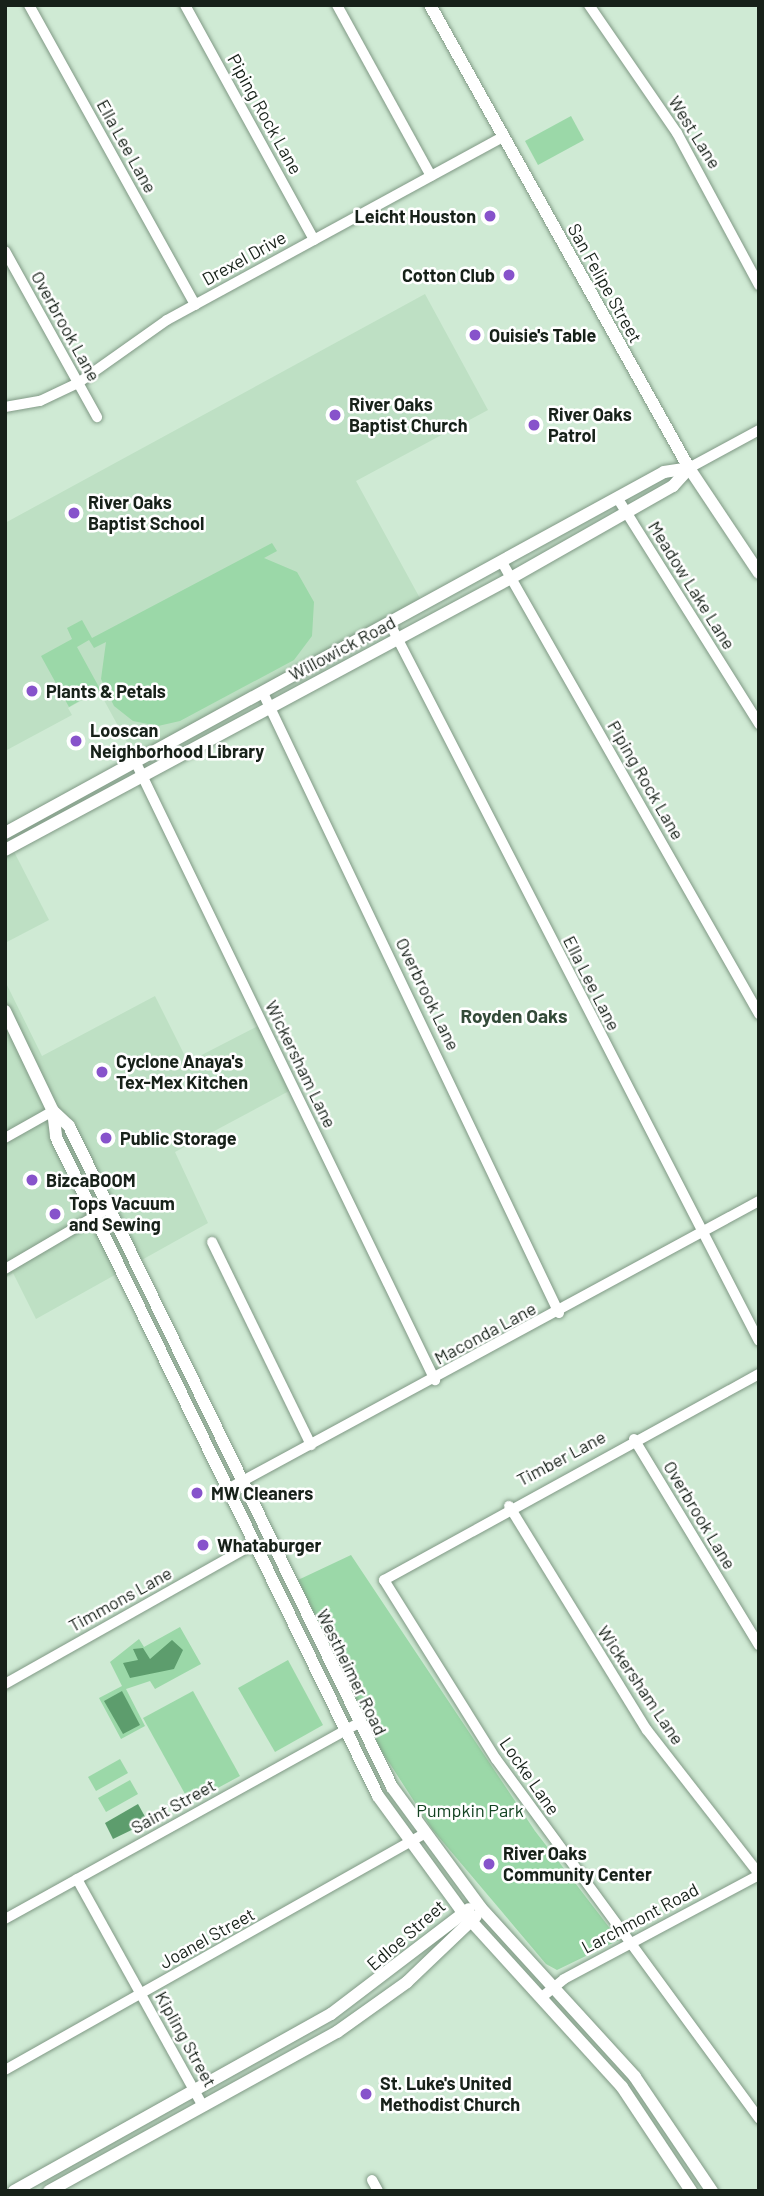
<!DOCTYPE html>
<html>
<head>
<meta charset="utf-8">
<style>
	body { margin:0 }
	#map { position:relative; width:764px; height:2196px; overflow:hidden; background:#cfead4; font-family:Barlow,sans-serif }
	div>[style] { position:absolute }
	.built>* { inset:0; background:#bee0c4 }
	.green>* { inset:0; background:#9bd8a8 }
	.water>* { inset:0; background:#5d9d6d }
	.roads { filter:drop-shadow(0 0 2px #809985) drop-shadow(0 0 2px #809985) }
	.minor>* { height:10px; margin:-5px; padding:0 5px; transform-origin:5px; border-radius:5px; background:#fff }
	.major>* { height:12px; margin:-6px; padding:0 6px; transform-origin:6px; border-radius:6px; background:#fff }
	.dots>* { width:19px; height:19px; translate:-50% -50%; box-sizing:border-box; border:4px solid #fff; border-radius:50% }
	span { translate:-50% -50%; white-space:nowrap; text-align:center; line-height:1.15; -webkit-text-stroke:5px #fff; paint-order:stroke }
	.street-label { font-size:18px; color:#172119 }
	.poi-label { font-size:18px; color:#172119; font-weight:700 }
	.right { translate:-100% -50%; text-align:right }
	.left { translate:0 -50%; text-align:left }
	.park-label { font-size:18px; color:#134322 }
	.neighbourhood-label { font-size:19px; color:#334a38; font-weight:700 }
	.frame { position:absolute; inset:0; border:7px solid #172119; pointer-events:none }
</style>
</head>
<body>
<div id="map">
	<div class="built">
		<div style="clip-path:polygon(425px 294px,488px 410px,356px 481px,422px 602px,135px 757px,99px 691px,68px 708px,72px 715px,5px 751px,5px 523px)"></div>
		<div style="clip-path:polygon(5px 834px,49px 920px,5px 943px)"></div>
		<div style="clip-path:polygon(5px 981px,42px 1056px,155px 996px,188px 1062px,258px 1026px,289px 1091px,175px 1152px,208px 1223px,36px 1319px,13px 1273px,5px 1278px)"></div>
	</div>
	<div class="green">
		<div style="clip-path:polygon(571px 116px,584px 140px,538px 165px,525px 141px)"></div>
		<div style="clip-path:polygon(272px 543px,277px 551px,264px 558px,297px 572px,314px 602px,312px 636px,294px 660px,180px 721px,158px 726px,133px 721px,114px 706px,101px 679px,106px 642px,94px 648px,89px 640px,77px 647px,100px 689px,69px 707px,41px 656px,72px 639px,67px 628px,82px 620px,92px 638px)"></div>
		<div style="clip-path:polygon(351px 1555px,535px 1831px,619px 1940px,557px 1970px,546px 1964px,432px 1829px,381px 1750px,298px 1580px)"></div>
		<div style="clip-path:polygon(180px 1627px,201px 1664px,155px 1689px,150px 1681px,126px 1689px,145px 1726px,121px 1739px,99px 1698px,122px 1686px,110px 1662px,139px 1639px,144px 1647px)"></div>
		<div style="clip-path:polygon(288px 1660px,323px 1725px,275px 1752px,238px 1688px)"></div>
		<div style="clip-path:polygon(193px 1691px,240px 1776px,190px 1803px,143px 1718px)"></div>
		<div style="clip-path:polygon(120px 1759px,128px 1773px,96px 1791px,88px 1777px)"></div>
		<div style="clip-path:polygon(130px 1780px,138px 1794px,106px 1812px,98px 1798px)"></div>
	</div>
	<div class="water">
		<div style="clip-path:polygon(172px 1640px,183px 1650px,174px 1669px,130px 1678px,123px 1663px,138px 1660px,133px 1649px,143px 1648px,150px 1659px)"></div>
		<div style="clip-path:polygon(122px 1691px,140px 1725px,123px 1734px,104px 1701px)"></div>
		<div style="clip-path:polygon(138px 1804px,148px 1822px,113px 1839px,105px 1823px)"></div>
	</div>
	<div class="roads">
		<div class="minor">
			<div style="left:29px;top:5px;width:343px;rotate:61deg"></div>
			<div style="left:185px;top:5px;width:268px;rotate:61.2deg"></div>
			<div style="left:337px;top:5px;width:195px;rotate:61.2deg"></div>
			<div style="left:589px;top:5px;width:155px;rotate:55.5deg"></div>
			<div style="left:677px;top:133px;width:173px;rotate:61.7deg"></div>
			<div style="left:5px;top:251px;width:190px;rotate:61deg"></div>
			<div style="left:5px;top:407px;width:36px;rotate:-10deg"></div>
			<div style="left:40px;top:401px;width:42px;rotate:-25.3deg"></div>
			<div style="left:78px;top:383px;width:109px;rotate:-35.3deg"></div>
			<div style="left:167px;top:320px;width:382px;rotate:-28.6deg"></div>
			<div style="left:689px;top:468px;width:80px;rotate:-28.5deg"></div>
			<div style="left:618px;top:499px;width:266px;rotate:57.9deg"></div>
			<div style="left:503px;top:564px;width:518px;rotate:60.36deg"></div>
			<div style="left:390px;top:624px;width:806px;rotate:62.77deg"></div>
			<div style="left:263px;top:693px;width:687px;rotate:64.48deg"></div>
			<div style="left:136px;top:763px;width:686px;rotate:64.15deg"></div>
			<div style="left:5px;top:1138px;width:55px;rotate:-29.4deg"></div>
			<div style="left:212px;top:1242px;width:226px;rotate:64deg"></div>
			<div style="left:5px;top:1269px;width:121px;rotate:-30.4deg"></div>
			<div style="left:759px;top:1374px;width:428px;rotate:151.2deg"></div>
			<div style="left:384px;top:1580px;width:211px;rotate:58deg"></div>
			<div style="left:496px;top:1759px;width:446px;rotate:53.8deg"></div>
			<div style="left:634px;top:1439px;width:241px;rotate:58.8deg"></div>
			<div style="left:226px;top:1490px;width:606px;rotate:-28.47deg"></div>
			<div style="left:509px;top:1506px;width:263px;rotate:58.4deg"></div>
			<div style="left:647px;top:1730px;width:182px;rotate:52.1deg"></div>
			<div style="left:5px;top:1684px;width:283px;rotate:-29.4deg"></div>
			<div style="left:77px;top:1879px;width:260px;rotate:61deg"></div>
			<div style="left:5px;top:1919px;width:402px;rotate:-29deg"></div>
			<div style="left:542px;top:1997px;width:28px;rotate:-39deg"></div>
			<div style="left:564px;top:1979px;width:221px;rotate:-28.1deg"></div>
			<div style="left:5px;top:2070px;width:481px;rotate:-29.4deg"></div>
			<div style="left:372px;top:2180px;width:13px;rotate:61deg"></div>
		</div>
		<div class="major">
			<div style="left:430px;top:5px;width:531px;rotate:60.78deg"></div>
			<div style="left:689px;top:468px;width:126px;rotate:56.3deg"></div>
			<div style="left:5px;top:833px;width:751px;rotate:-28.71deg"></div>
			<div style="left:664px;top:472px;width:25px;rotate:-9deg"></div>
			<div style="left:5px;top:850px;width:574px;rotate:-28.26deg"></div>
			<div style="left:511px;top:578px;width:186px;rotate:-29.6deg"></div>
			<div style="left:673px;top:486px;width:24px;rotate:-48deg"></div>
			<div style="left:5px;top:1011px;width:111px;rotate:64.4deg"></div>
			<div style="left:53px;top:1111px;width:26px;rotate:83deg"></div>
			<div style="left:56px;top:1137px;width:733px;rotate:63.96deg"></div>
			<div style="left:378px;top:1796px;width:141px;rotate:53.9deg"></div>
			<div style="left:461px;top:1910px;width:239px;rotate:47.7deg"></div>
			<div style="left:622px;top:2087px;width:125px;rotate:56.4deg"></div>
			<div style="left:53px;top:1111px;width:22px;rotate:43deg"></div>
			<div style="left:69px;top:1126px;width:736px;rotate:63.96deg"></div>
			<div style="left:392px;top:1787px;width:149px;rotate:53.7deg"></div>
			<div style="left:480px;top:1907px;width:230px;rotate:47.6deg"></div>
			<div style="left:635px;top:2077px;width:138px;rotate:56deg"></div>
			<div style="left:14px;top:2191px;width:363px;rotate:-29.2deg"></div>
			<div style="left:331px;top:2014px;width:173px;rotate:-37.3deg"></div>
			<div style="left:49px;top:2191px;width:329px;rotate:-28.9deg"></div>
			<div style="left:337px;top:2032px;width:86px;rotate:-35.5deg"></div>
			<div style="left:407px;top:1982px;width:95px;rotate:-43.7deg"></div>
		</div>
	</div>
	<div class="dots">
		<div style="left:490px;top:216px;background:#8753cb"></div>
		<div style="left:509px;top:275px;background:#8753cb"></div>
		<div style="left:475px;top:335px;background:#8753cb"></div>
		<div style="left:335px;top:415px;background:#8753cb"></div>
		<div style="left:534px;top:425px;background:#8753cb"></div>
		<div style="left:74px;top:513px;background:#8753cb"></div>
		<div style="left:32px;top:691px;background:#8753cb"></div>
		<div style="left:76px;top:741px;background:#8753cb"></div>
		<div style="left:102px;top:1072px;background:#8753cb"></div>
		<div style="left:106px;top:1138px;background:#8753cb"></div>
		<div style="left:32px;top:1180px;background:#8753cb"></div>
		<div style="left:55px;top:1214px;background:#8753cb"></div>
		<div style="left:197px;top:1493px;background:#8753cb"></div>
		<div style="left:203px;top:1545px;background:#8753cb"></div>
		<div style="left:489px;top:1864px;background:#8753cb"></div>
		<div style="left:366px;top:2094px;background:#8753cb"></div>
	</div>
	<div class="street-label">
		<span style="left:265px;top:114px;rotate:61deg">Piping Rock Lane</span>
		<span style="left:695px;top:132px;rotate:58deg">West Lane</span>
		<span style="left:127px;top:146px;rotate:61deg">Ella Lee Lane</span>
		<span style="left:244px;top:258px;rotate:-29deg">Drexel Drive</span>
		<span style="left:605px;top:283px;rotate:61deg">San Felipe Street</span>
		<span style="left:66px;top:326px;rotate:61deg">Overbrook Lane</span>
		<span style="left:692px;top:585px;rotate:58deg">Meadow Lake Lane</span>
		<span style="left:342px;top:648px;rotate:-28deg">Willowick Road</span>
		<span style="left:646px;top:780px;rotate:60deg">Piping Rock Lane</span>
		<span style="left:592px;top:983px;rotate:63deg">Ella Lee Lane</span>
		<span style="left:428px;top:994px;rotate:64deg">Overbrook Lane</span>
		<span style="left:301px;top:1064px;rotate:64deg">Wickersham Lane</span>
		<span style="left:485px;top:1333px;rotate:-28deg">Maconda Lane</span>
		<span style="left:561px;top:1458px;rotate:-28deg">Timber Lane</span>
		<span style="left:700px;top:1515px;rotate:59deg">Overbrook Lane</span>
		<span style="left:120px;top:1599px;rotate:-29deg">Timmons Lane</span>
		<span style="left:352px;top:1672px;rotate:64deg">Westheimer Road</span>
		<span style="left:641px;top:1685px;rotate:56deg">Wickersham Lane</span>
		<span style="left:530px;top:1776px;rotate:55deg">Locke Lane</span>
		<span style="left:173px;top:1806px;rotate:-29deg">Saint Street</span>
		<span style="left:640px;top:1918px;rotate:-28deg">Larchmont Road</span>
		<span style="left:406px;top:1935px;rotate:-41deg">Edloe Street</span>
		<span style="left:207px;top:1938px;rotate:-29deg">Joanel Street</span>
		<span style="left:186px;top:2039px;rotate:61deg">Kipling Street</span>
	</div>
	<div class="poi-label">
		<span class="right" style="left:476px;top:216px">Leicht Houston</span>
		<span class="right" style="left:495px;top:275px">Cotton Club</span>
		<span class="left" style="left:489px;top:335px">Ouisie's Table</span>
		<span class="left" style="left:349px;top:415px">River Oaks<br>Baptist Church</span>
		<span class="left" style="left:548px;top:425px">River Oaks<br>Patrol</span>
		<span class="left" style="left:88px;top:513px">River Oaks<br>Baptist School</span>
		<span class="left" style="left:46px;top:691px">Plants &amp; Petals</span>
		<span class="left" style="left:90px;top:741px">Looscan<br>Neighborhood Library</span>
		<span class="left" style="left:116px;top:1072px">Cyclone Anaya's<br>Tex-Mex Kitchen</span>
		<span class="left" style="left:120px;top:1138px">Public Storage</span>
		<span class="left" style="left:46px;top:1180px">BizcaBOOM</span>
		<span class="left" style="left:69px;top:1214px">Tops Vacuum<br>and Sewing</span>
		<span class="left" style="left:211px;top:1493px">MW Cleaners</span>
		<span class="left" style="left:217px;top:1545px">Whataburger</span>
		<span class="left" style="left:503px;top:1864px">River Oaks<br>Community Center</span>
		<span class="left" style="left:380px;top:2094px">St. Luke's United<br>Methodist Church</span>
	</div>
	<div class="park-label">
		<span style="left:470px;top:1810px">Pumpkin Park</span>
	</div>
	<div class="neighbourhood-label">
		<span style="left:514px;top:1016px">Royden Oaks</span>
	</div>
	<div class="frame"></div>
</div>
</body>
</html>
